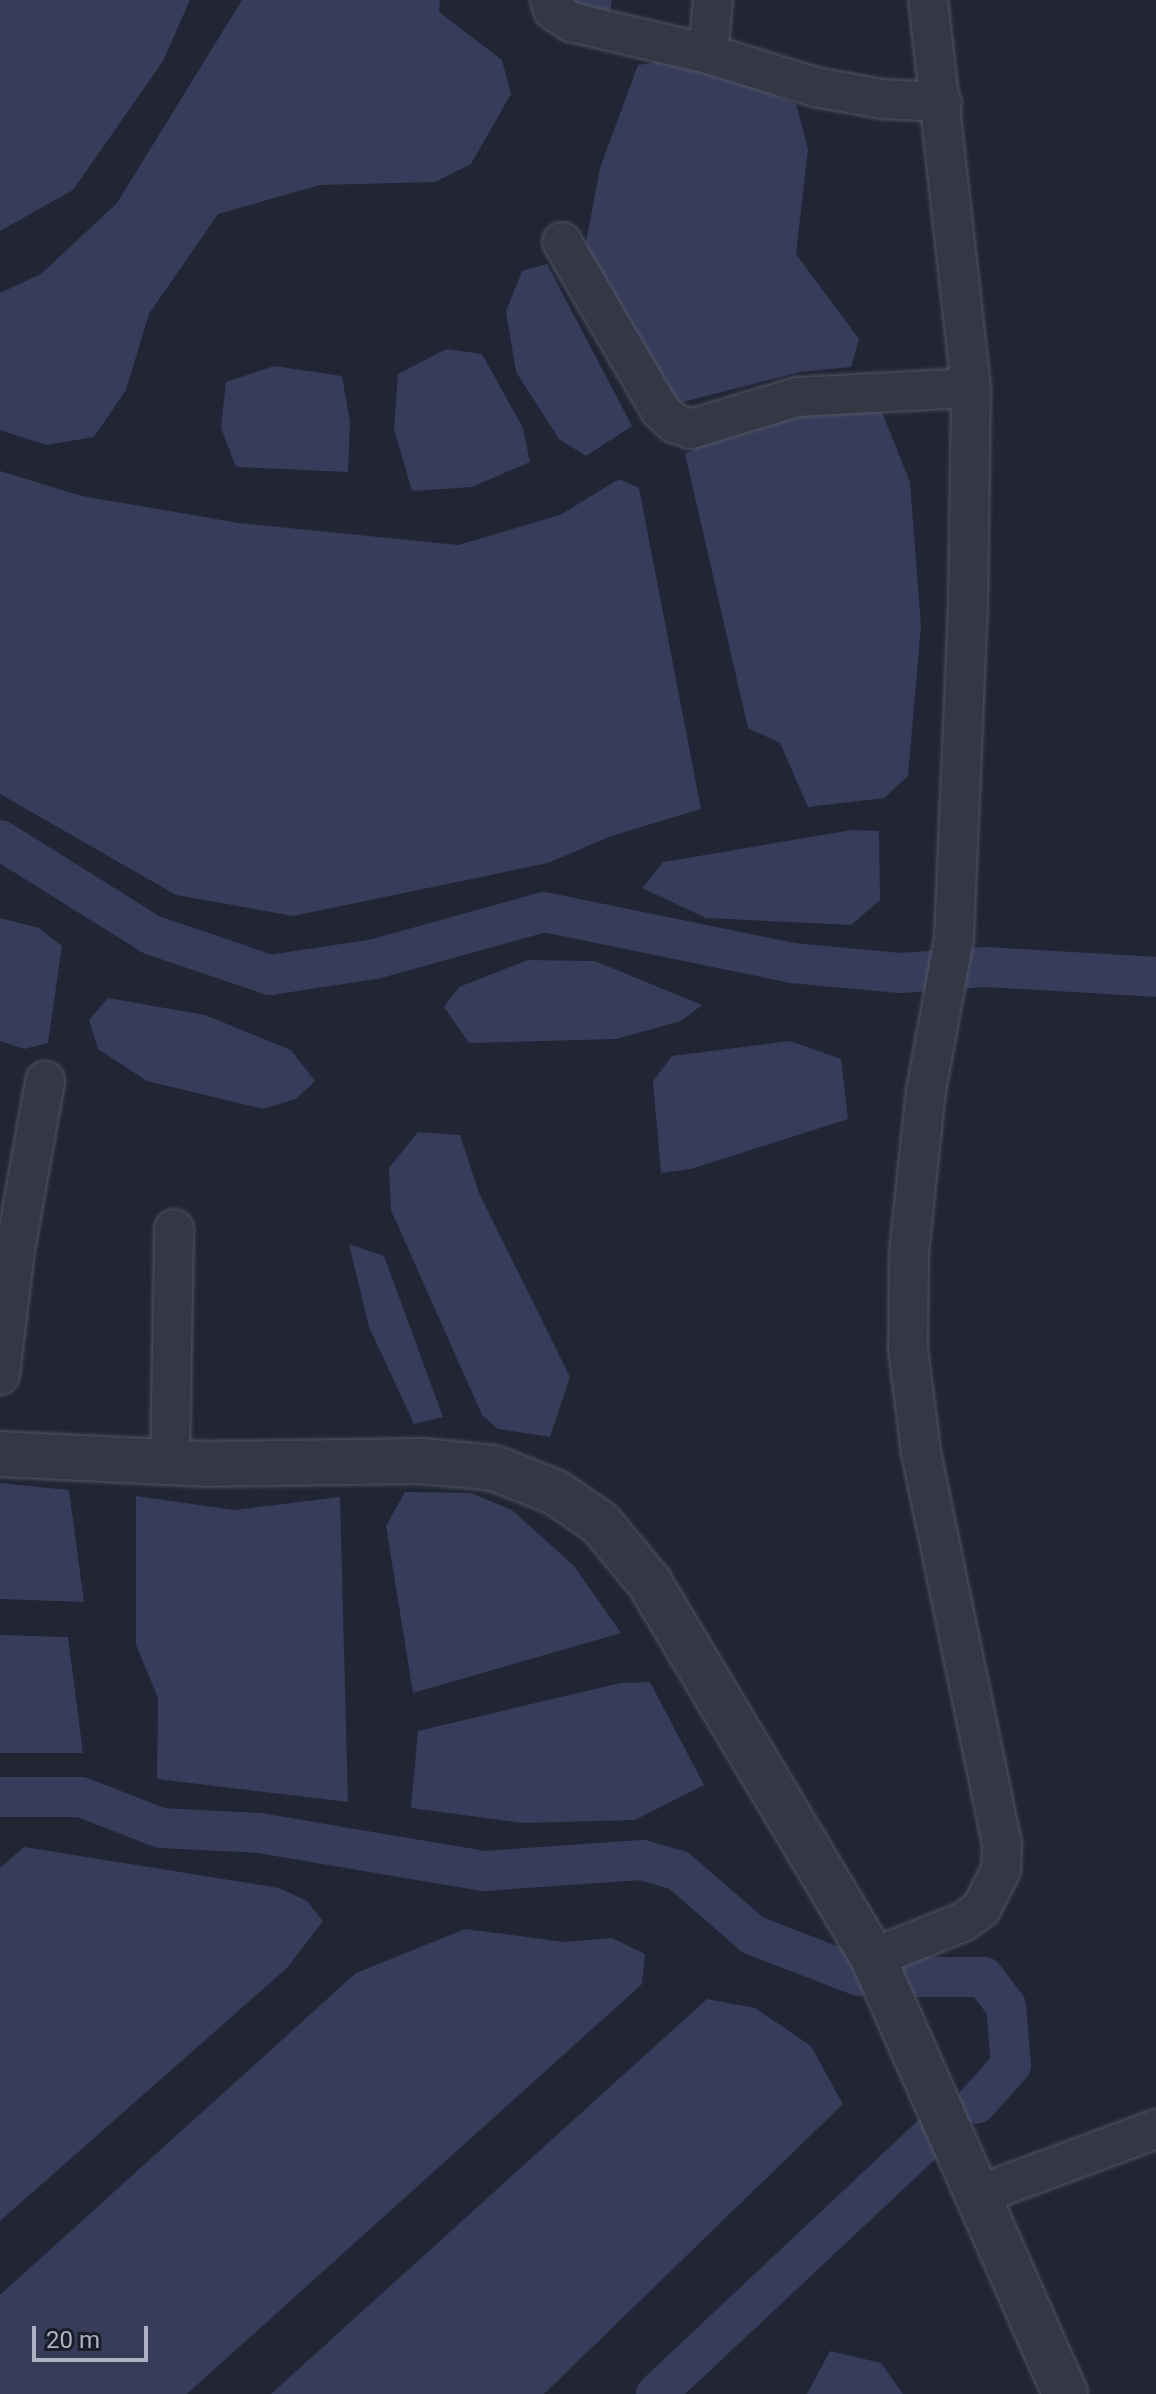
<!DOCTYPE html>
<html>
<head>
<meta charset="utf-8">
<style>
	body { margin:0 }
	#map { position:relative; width:1156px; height:2394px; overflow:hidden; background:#212534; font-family:Roboto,sans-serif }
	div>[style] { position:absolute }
	.water>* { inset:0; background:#363c5a }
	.canal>* { height:40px; margin:-20px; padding:0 20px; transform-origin:20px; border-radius:20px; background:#363c5a }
	.roads { filter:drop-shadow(0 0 2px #525463) drop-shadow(0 0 2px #525463) }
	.minor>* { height:38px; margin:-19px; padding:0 19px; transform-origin:19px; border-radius:19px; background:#353745 }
	.tertiary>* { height:44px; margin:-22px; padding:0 22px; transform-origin:22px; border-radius:22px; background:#353745 }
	span { translate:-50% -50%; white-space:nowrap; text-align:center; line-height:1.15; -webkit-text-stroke:6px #1a1c29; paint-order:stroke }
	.scale { position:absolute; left:32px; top:2326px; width:116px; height:36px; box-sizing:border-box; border:4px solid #afb1c2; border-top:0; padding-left:10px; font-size:24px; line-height:28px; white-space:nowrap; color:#afb1c2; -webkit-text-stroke:6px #1a1c29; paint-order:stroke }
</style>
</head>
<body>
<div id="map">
	<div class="water">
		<div style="clip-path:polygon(0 0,190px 0,163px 61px,73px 190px,0 231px)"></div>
		<div style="clip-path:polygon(242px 0,440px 0,439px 12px,502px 60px,511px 94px,471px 164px,435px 182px,320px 185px,218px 214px,149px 314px,126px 390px,94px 437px,46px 445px,0 430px,0 293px,41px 274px,117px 203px)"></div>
		<div style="clip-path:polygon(558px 0,612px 0,609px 18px)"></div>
		<div style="clip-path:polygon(684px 58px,796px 104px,808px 149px,796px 254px,859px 339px,851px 367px,800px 372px,671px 405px,581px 269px,600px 168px,638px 65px)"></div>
		<div style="clip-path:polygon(547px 264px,632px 426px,586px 456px,559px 439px,516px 372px,506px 311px,522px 271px)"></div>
		<div style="clip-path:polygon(446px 349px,482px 354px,523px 428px,530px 462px,472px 487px,412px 491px,394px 429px,398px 374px)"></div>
		<div style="clip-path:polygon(274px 366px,342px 376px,350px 422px,348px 472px,236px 467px,221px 428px,226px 382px)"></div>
		<div style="clip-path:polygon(876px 397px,910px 482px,921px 626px,908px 776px,884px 798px,808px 807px,780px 743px,748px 728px,685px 454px,784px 402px)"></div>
		<div style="clip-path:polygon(0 471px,82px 496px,239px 523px,458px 545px,560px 515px,619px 479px,639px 488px,701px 809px,611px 836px,548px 863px,293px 916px,176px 895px,0 794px)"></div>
		<div style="clip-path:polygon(852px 830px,879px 831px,880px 900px,851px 925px,706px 918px,642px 888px,663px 862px)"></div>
		<div style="clip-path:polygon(0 918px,39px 928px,62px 946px,48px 1043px,24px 1049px,0 1041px)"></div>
		<div style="clip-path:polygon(528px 960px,595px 961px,702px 1005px,681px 1021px,616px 1039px,469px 1043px,444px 1007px,459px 987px)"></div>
		<div style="clip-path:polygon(108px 998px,205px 1015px,291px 1050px,315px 1081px,296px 1099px,263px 1109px,147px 1081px,98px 1049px,89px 1020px)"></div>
		<div style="clip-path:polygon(790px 1041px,841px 1059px,848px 1119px,691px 1169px,661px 1173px,653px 1081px,672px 1056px)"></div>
		<div style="clip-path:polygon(418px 1132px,460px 1135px,479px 1193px,570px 1377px,550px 1437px,498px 1429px,482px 1415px,391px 1210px,389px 1168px)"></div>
		<div style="clip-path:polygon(349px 1244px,384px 1256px,443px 1417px,414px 1424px,369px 1327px)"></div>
		<div style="clip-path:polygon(0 1483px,69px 1490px,84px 1602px,0 1599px)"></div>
		<div style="clip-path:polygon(405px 1492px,471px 1493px,512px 1510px,574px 1566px,621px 1633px,413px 1693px,386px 1526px)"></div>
		<div style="clip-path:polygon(136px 1496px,234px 1510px,340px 1497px,348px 1802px,157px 1779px,158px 1698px,136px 1645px)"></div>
		<div style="clip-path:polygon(0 1635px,68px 1637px,83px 1753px,0 1753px)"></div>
		<div style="clip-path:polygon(650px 1682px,704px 1785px,635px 1820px,524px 1823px,411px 1808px,418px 1731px,620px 1683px)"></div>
		<div style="clip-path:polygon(24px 1847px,279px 1888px,307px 1901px,323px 1921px,287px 1968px,0 2221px,0 1868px)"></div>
		<div style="clip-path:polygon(465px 1929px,565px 1942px,612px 1938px,645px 1954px,642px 1984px,187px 2394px,0 2394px,0 2295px,356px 1973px)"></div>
		<div style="clip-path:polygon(707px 1999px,755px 2008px,811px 2046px,843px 2104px,544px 2394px,271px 2394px)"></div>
		<div style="clip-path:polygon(830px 2351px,881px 2363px,903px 2394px,807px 2394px)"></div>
	</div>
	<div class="canal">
		<div style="left:0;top:840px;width:179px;rotate:32deg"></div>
		<div style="left:152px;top:935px;width:125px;rotate:18.7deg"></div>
		<div style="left:270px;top:975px;width:106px;rotate:-8.7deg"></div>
		<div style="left:375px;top:959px;width:175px;rotate:-15.5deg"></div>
		<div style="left:544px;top:912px;width:253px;rotate:11.6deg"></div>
		<div style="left:792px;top:963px;width:108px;rotate:5.3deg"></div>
		<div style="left:900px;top:973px;width:85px;rotate:-4deg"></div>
		<div style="left:985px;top:967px;width:171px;rotate:3.3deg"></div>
		<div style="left:0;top:1797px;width:81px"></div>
		<div style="left:81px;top:1797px;width:86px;rotate:21.2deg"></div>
		<div style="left:161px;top:1828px;width:98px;rotate:2.9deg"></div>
		<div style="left:259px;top:1833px;width:228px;rotate:9.6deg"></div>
		<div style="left:484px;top:1871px;width:158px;rotate:-4deg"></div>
		<div style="left:642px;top:1860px;width:37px;rotate:16deg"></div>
		<div style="left:678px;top:1870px;width:99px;rotate:40.9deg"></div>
		<div style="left:753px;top:1935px;width:114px;rotate:21.1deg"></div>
		<div style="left:902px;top:1977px;width:82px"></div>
		<div style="left:984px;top:1977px;width:36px;rotate:53deg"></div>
		<div style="left:1006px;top:2006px;width:59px;rotate:85.2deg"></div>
		<div style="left:1011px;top:2065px;width:52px;rotate:131.9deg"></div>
		<div style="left:656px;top:2394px;width:377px;rotate:-43.2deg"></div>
	</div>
	<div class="roads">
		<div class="minor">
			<div style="left:550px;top:0;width:10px;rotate:73deg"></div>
			<div style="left:553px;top:10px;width:22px;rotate:34deg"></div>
			<div style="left:571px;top:22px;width:141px;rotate:13.1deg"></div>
			<div style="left:708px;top:54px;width:112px;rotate:17.1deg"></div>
			<div style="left:815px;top:87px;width:68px;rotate:10.2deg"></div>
			<div style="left:882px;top:99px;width:60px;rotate:2.9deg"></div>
			<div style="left:708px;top:54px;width:54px;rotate:-84.7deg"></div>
			<div style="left:562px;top:242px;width:194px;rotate:59.7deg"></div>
			<div style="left:660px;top:410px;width:19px;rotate:43deg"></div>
			<div style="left:674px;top:423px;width:18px;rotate:19deg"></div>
			<div style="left:691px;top:429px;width:111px;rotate:-16.8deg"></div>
			<div style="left:797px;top:397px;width:174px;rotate:-3deg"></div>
			<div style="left:0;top:1375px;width:126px;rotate:-83.2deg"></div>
			<div style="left:15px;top:1250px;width:172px;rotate:-79.9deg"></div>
			<div style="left:170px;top:1463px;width:234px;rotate:-89deg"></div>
			<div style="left:873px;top:1958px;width:97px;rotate:-21.8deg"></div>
			<div style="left:963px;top:1922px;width:22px;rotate:-36deg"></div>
			<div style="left:981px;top:1909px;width:44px;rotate:-62.9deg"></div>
			<div style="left:1001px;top:1870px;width:26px;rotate:-88deg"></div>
			<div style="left:1002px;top:1844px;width:400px;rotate:-101.7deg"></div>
			<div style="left:921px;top:1452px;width:104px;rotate:-97.2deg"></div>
			<div style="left:908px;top:1349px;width:97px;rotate:-89.4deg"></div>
			<div style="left:909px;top:1252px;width:162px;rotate:-84deg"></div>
			<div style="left:926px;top:1091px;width:155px;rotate:-79.6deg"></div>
			<div style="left:954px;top:939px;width:333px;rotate:-87.6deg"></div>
			<div style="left:968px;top:606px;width:218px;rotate:-89.2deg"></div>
			<div style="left:971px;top:388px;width:390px;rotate:-96.3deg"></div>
			<div style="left:978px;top:2195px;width:190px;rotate:-20.3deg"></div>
		</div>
		<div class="tertiary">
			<div style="left:0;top:1454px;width:206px;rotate:2.8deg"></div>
			<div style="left:206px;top:1464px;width:216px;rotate:-0.8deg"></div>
			<div style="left:422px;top:1461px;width:72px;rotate:5.6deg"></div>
			<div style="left:494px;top:1468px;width:66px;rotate:21.5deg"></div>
			<div style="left:555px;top:1492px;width:55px;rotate:34.6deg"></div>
			<div style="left:600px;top:1523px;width:77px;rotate:50.3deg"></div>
			<div style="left:649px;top:1582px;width:438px;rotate:59.2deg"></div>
			<div style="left:873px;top:1958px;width:476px;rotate:66.2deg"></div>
		</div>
	</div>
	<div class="scale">20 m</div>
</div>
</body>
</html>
